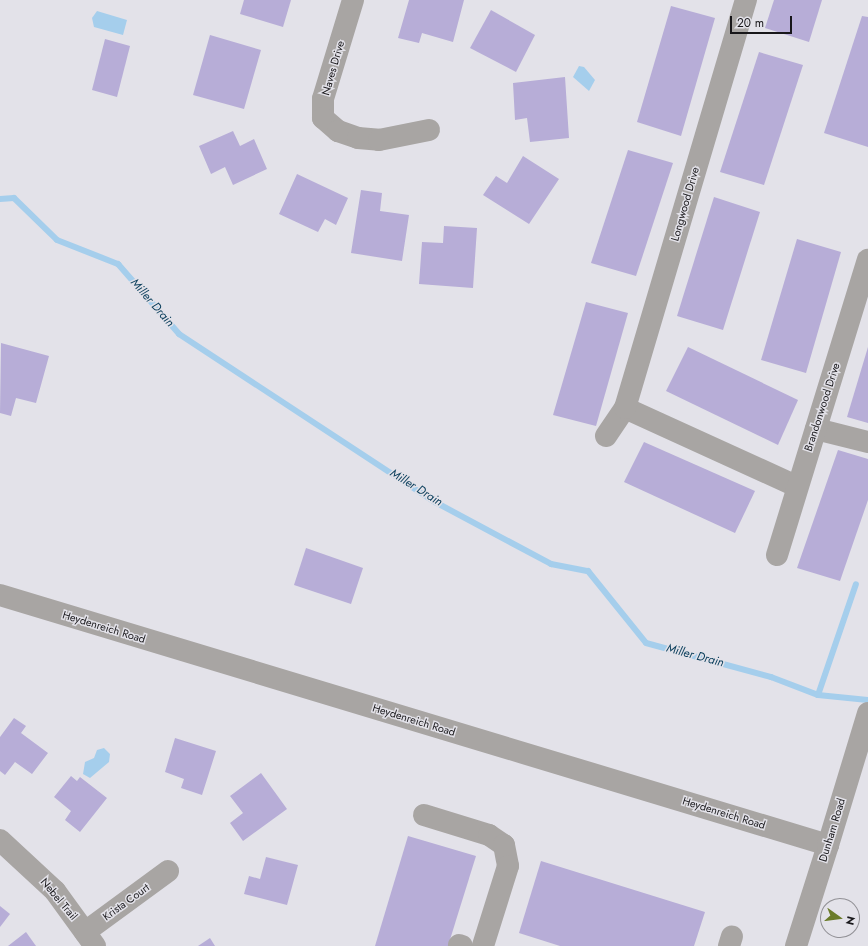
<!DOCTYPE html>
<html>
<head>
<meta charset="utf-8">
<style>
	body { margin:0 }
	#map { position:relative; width:868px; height:946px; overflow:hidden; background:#e3e2e9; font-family:Jost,sans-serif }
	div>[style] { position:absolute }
	.water>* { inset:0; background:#a5ceec }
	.stream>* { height:6px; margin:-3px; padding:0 3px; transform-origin:3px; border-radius:3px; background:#a5ceec }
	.building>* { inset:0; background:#b7add7 }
	.minor>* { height:22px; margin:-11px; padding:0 11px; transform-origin:11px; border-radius:11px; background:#a8a5a3 }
	.tertiary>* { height:22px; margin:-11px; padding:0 11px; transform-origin:11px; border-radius:11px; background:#a8a5a3 }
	span { translate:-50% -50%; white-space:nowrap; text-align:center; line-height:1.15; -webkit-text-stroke:3px #e3e2e9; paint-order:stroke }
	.street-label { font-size:11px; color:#18171a }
	.water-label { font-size:12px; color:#0e415e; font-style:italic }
	.north { position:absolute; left:820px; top:898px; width:40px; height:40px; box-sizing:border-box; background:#e3e2e9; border:1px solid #929196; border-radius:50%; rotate:104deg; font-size:11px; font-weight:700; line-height:16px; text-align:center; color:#18171a }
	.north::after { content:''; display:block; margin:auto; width:14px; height:18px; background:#6b7c2a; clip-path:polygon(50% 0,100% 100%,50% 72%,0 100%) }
	.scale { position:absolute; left:730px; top:16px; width:62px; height:18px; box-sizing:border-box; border:2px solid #18171a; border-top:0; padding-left:5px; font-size:12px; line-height:14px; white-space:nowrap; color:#18171a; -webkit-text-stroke:3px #e3e2e9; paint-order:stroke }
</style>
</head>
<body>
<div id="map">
	<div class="water">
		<div style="clip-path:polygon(97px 11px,127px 20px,123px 35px,94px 27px,92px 18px)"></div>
		<div style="clip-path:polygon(579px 66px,584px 67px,595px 80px,589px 91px,573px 77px)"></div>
		<div style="clip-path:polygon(104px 748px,110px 754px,109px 762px,90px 778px,83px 774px,85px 762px,94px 758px,97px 750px)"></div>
	</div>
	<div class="stream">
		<div style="left:0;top:199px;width:14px;rotate:-4deg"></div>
		<div style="left:14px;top:198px;width:60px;rotate:44.3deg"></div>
		<div style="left:57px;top:240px;width:66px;rotate:21.5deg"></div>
		<div style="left:118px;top:264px;width:93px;rotate:48.9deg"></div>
		<div style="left:179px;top:334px;width:306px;rotate:33.3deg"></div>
		<div style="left:435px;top:502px;width:132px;rotate:28.1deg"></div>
		<div style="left:551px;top:564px;width:38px;rotate:11deg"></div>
		<div style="left:588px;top:571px;width:92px;rotate:51.1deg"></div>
		<div style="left:646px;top:643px;width:130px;rotate:15.2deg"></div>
		<div style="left:771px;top:677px;width:50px;rotate:21deg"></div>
		<div style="left:818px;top:695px;width:50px;rotate:5.7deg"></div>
		<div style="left:818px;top:695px;width:117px;rotate:-71.1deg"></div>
	</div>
	<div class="building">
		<div style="clip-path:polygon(244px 0,291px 0,283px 27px,240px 14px)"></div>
		<div style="clip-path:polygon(409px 0,464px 0,453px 42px,422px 33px,419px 43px,398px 38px)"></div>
		<div style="clip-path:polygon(774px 0,822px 0,809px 42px,765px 28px)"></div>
		<div style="clip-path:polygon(671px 6px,715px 18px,681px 136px,637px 122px)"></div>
		<div style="clip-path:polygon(491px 10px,535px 35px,516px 72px,470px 48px)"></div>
		<div style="clip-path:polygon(862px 16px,868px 17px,868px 147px,824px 133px)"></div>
		<div style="clip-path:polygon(210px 35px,261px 50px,244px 109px,193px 95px)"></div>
		<div style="clip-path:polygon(105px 39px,130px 46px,117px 97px,92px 90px)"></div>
		<div style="clip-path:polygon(759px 52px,803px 65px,764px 185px,720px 172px)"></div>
		<div style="clip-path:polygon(565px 77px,569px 138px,530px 142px,527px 118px,515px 120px,513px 83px)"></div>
		<div style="clip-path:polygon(233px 131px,240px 146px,254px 139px,267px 169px,233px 185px,225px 167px,211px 174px,199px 146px)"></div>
		<div style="clip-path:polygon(628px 150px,673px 163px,636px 276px,591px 263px)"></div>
		<div style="clip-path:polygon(523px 156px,559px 179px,529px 224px,483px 195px,496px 176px,507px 183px)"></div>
		<div style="clip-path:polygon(297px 174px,348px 198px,336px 225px,325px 219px,318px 232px,279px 214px)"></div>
		<div style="clip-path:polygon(361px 190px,382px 193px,380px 211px,409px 215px,402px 261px,351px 253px)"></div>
		<div style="clip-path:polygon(714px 197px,760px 212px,723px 330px,677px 316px)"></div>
		<div style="clip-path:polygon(444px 226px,477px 228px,473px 288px,419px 284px,422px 242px,443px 243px)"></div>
		<div style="clip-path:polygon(797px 239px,841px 252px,806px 373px,761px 360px)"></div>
		<div style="clip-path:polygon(586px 302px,628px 313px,596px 426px,553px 415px)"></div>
		<div style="clip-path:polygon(1px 343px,49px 356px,36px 403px,16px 398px,11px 416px,0 413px)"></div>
		<div style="clip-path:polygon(688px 347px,798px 400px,778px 445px,666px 391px)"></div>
		<div style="clip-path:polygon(868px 347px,868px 423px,847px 417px)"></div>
		<div style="clip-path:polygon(644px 442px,755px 491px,735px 533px,624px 482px)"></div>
		<div style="clip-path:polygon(838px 450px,868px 459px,868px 500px,840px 581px,797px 568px)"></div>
		<div style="clip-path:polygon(306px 548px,363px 568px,351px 604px,294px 585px)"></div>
		<div style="clip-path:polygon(14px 718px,26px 726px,21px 733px,48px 753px,32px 774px,15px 762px,5px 775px,0 771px,0 737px)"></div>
		<div style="clip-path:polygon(175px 738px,216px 751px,202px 795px,181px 788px,184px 779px,165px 772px)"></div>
		<div style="clip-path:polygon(261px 773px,287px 809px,243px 841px,230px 823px,243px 813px,230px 796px)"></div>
		<div style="clip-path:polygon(71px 776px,77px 781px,80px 777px,107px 798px,80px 832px,65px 820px,71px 811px,54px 797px)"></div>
		<div style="clip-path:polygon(408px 836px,476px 856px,448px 946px,375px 946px)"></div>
		<div style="clip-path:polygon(266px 857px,298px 865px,287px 905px,244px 894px,249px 876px,260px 879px)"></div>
		<div style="clip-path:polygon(541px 861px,705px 912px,694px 946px,560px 946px,519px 933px)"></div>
		<div style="clip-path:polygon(0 906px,10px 914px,0 927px)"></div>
		<div style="clip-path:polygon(26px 932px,36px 946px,8px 946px)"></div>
		<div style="clip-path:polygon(210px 938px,215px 946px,198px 946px)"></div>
	</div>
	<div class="minor">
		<div style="left:353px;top:0;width:103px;rotate:106.9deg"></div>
		<div style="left:323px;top:99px;width:19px;rotate:90deg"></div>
		<div style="left:323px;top:118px;width:20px;rotate:41deg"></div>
		<div style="left:338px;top:131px;width:21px;rotate:19deg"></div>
		<div style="left:358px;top:138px;width:21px;rotate:5deg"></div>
		<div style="left:379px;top:140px;width:51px;rotate:-11.3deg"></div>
		<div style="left:625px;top:408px;width:188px;rotate:24.5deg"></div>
		<div style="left:816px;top:429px;width:54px;rotate:14deg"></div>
		<div style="left:606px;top:436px;width:34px;rotate:-56deg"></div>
		<div style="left:625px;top:408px;width:426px;rotate:-73.5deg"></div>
		<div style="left:777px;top:555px;width:309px;rotate:-72.9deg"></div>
		<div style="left:424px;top:815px;width:68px;rotate:17.1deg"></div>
		<div style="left:489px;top:835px;width:18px;rotate:34deg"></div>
		<div style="left:504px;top:845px;width:21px;rotate:79deg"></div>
		<div style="left:508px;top:866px;width:84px;rotate:107.4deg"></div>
		<div style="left:0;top:840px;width:75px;rotate:42.8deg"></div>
		<div style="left:55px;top:891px;width:68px;rotate:54deg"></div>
		<div style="left:85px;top:932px;width:103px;rotate:-36.3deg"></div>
		<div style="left:459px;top:945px;width:3px;rotate:18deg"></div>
		<div style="left:729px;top:946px;width:10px;rotate:-73deg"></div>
		<div style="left:796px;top:946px;width:106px;rotate:-72.4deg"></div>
	</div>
	<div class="tertiary">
		<div style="left:0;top:595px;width:865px;rotate:16.8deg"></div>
		<div style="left:828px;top:845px;width:138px;rotate:-73.1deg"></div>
	</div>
	<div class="street-label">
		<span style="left:333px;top:68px;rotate:-74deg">Naves Drive</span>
		<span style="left:685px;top:204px;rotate:-74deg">Longwood Drive</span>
		<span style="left:822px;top:407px;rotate:-72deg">Brandonwood Drive</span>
		<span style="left:104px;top:627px;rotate:17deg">Heydenreich Road</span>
		<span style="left:414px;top:720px;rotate:17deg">Heydenreich Road</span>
		<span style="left:724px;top:813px;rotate:17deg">Heydenreich Road</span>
		<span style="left:832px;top:830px;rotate:-73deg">Dunham Road</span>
		<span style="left:59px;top:899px;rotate:50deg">Nebel Trail</span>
		<span style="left:126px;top:902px;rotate:-36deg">Krista Court</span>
	</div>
	<div class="water-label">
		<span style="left:152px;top:303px;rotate:49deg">Miller Drain</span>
		<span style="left:416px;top:488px;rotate:32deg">Miller Drain</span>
		<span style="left:695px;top:656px;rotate:15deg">Miller Drain</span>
	</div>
	<div class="north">N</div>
	<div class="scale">20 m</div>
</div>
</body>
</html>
